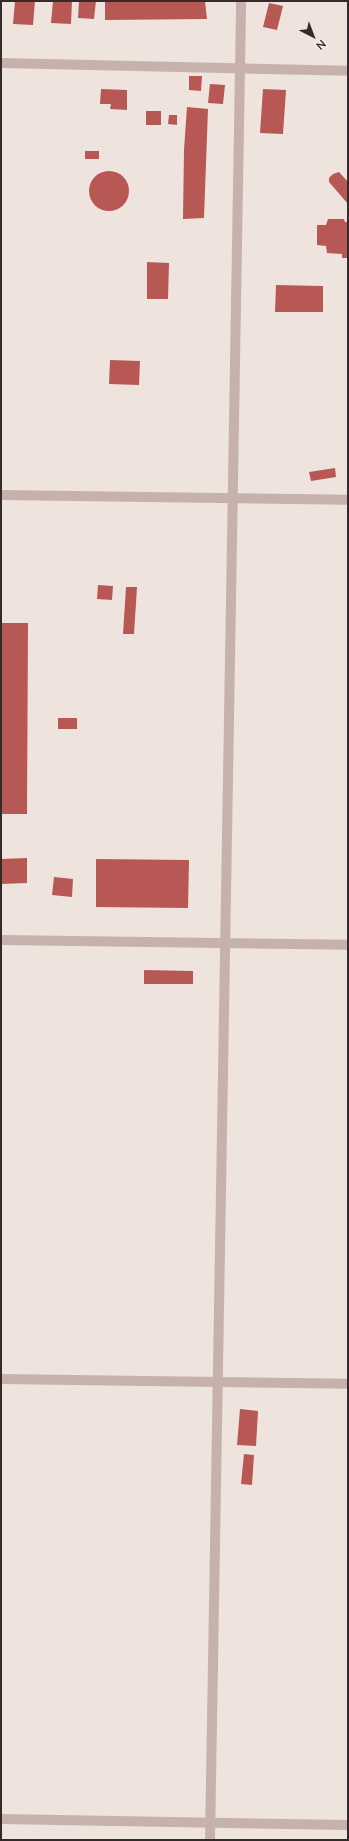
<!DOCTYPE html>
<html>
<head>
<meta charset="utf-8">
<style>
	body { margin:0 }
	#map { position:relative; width:349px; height:1841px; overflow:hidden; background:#efe3dd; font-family:Lato,sans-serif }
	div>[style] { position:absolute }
	.building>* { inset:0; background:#b75854 }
	.round { border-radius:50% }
	.minor>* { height:10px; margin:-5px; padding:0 5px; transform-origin:5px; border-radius:5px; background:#c6b2ab }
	span { translate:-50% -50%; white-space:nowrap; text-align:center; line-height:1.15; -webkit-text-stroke:3.5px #f7eee9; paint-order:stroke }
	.frame { position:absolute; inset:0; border:2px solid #342a29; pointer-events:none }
	.north { position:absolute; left:293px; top:16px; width:40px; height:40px; -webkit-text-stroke:3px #f7eee9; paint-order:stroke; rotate:138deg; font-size:11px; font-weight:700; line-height:16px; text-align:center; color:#342a29 }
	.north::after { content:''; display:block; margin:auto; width:14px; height:18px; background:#342a29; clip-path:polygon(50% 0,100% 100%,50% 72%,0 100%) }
</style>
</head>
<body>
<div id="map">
	<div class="building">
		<div style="clip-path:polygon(15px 1px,35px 1px,33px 25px,13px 24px)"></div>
		<div style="clip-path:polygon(53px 1px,72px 1px,71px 24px,51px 23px)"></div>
		<div style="clip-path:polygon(79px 1px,96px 1px,94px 19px,78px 18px)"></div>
		<div style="clip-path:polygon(105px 1px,205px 1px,207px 19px,105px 20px)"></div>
		<div style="clip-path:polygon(269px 3px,283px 6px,277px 30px,263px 27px)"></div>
		<div style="clip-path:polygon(189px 76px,202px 76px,201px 91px,189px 90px)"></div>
		<div style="clip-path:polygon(210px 84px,225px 85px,223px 104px,208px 103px)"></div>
		<div style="clip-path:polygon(101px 89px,127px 90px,127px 110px,110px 109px,111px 104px,100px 104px)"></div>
		<div style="clip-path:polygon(263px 89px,286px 90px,283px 134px,260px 133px)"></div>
		<div style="clip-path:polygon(187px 107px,208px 109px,204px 218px,183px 219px,184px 150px)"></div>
		<div style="clip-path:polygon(146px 111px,161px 111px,161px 125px,146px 125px)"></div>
		<div style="clip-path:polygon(169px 115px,177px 115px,177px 125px,168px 124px)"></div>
		<div style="clip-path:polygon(85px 151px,99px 151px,99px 159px,85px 159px)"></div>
		<div class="round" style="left:89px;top:171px;width:40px;height:40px"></div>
		<div style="clip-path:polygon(339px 172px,348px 182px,348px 204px,329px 182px,329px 178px,333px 174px)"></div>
		<div style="clip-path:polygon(328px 219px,344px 219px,345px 222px,348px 222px,348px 258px,342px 258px,342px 254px,327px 253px,326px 246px,317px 245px,317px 225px,326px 225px)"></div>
		<div style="clip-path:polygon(147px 262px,169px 263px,168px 299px,147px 299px)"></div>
		<div style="clip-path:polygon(276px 285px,323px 286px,323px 312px,275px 312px)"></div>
		<div style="clip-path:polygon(110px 360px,140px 361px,139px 385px,109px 384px)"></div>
		<div style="clip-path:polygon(335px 468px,336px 477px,311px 481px,309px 472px)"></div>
		<div style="clip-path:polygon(98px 585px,113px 586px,112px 600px,97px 599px)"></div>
		<div style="clip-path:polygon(126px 587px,137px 587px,134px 634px,123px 634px)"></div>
		<div style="clip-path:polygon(1px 623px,28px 623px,27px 814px,1px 814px)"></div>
		<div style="clip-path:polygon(58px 718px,77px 718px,77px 729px,58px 729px)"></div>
		<div style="clip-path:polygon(27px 858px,27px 883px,1px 884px,1px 859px)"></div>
		<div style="clip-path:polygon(96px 859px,189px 860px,188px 908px,96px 907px)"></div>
		<div style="clip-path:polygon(54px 877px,73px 879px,72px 897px,52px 895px)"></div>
		<div style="clip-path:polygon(144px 970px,193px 971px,193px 984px,144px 984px)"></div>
		<div style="clip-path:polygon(240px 1409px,258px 1411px,256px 1446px,237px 1445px)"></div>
		<div style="clip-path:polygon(244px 1454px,254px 1455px,252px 1485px,241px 1484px)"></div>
	</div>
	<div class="minor">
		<div style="left:1px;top:63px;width:347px;rotate:1.3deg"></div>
		<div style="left:1px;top:495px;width:347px;rotate:0.8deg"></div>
		<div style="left:1px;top:940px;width:347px;rotate:0.8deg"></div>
		<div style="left:1px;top:1379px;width:347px;rotate:0.8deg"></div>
		<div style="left:1px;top:1819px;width:347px;rotate:1deg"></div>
		<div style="left:210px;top:1840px;width:1839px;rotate:-89.03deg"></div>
	</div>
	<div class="frame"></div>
	<div class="north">N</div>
</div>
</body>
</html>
